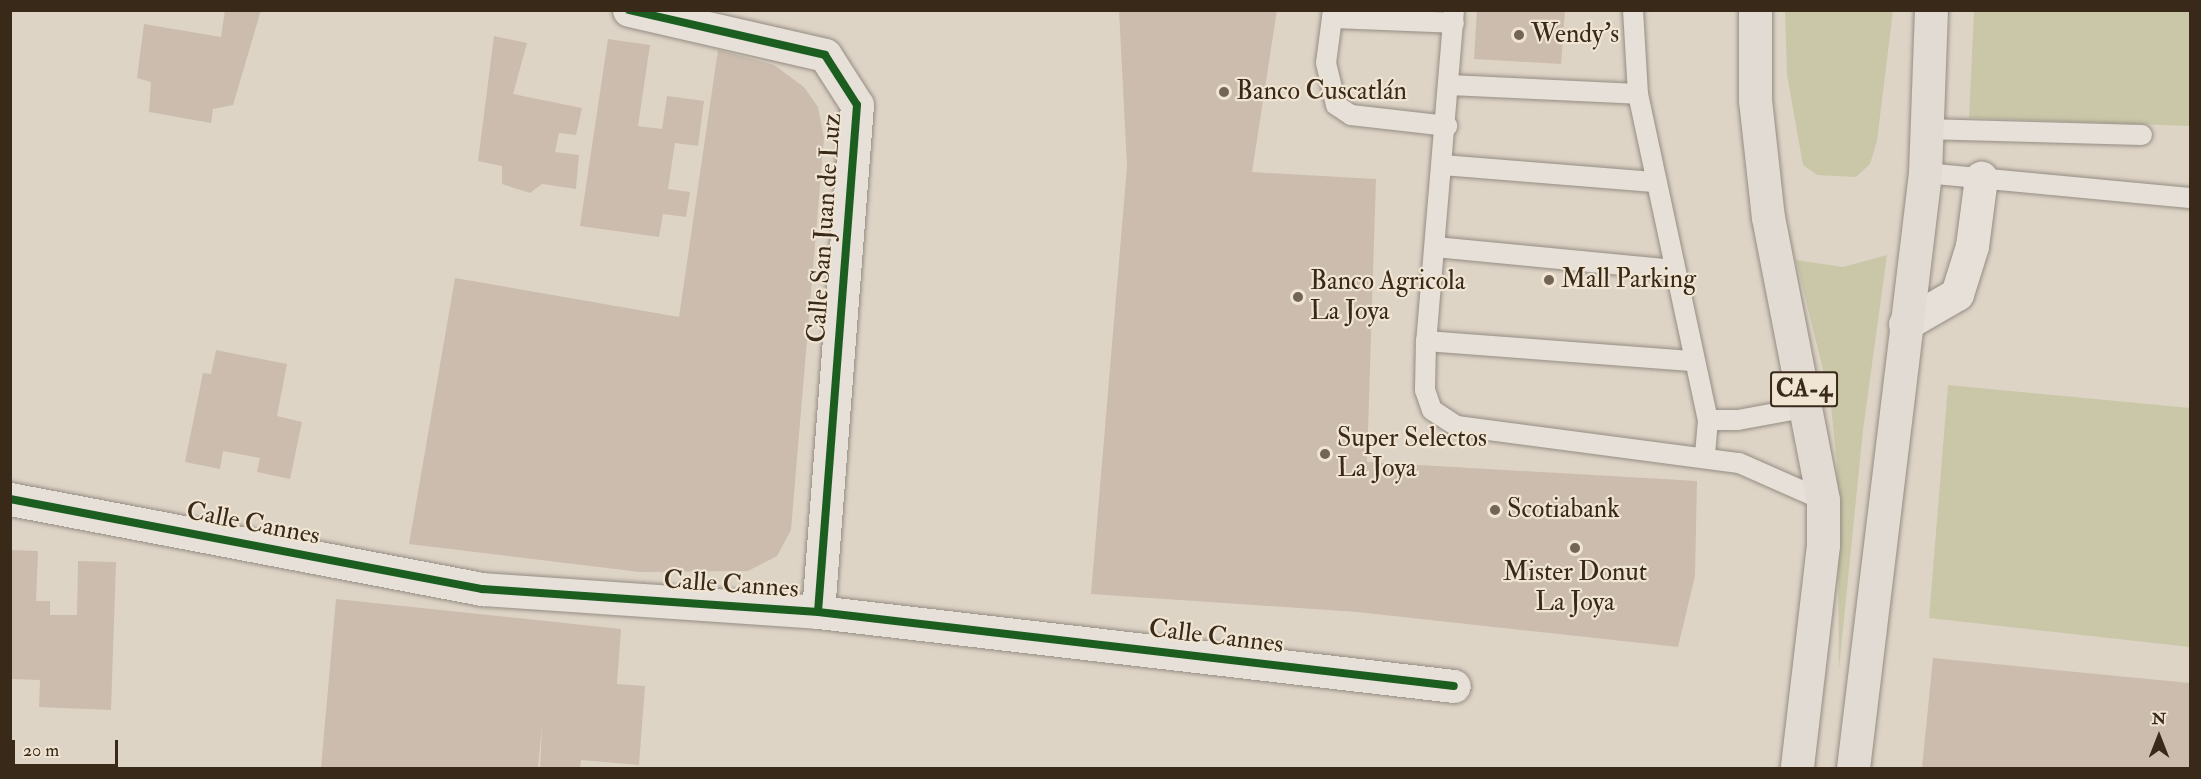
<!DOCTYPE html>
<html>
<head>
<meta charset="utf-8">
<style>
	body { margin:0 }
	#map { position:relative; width:2201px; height:779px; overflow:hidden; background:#ded4c6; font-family:"IM FELL Double Pica",serif }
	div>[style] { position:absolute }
	.green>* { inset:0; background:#c9c7a8 }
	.building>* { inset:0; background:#cbbcae }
	.roads { filter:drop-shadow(0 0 2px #958d83) drop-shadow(0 0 2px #958d83) }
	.service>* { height:20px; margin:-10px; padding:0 10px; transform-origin:10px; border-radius:10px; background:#e6e0d9 }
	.minor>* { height:33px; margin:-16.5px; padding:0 16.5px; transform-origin:16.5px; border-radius:16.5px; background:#e6e0d9 }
	.trunk>* { height:33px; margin:-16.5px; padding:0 16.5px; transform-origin:16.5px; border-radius:16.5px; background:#e1dbd3 }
	.cycleway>* { height:8px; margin:-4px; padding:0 4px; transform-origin:4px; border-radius:4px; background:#1b5e20 }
	.dots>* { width:16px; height:16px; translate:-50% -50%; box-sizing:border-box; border:3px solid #f0e4d3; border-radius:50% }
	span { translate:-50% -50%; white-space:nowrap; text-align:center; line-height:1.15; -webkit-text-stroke:4.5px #f0e4d3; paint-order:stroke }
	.shield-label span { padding:2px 4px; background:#f0e4d3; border:2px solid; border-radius:4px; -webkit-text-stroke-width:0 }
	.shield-label { font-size:24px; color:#392918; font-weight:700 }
	.poi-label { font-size:26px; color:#392918 }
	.left { translate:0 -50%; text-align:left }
	.street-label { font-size:26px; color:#392918 }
	.frame { position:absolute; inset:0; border:12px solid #392918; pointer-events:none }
	.north { position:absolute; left:2129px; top:707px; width:60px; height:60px; -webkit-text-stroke:4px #f0e4d3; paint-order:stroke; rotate:0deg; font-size:16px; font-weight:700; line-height:24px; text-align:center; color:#392918 }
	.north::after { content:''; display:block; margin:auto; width:21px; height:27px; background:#392918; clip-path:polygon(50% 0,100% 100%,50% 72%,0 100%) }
	.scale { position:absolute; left:12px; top:740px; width:106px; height:27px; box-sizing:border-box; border:3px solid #392918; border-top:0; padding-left:8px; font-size:18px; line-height:21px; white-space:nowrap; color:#392918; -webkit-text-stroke:4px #f0e4d3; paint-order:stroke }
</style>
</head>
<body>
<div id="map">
	<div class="green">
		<div style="clip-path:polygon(1785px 11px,1893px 11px,1877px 141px,1870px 164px,1856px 177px,1817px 175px,1803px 165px,1787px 75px)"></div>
		<div style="clip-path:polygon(1974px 11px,2190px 11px,2190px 126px,1969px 118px)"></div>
		<div style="clip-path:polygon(1887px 255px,1863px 430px,1839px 669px,1837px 464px,1830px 398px,1796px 260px,1843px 267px)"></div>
		<div style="clip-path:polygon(1948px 385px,2190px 408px,2190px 647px,1929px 618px)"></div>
	</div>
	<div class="building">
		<div style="clip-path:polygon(225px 10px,261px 10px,233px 105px,213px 109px,211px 123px,149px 112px,151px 82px,137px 78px,144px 24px,221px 37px)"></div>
		<div style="clip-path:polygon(1119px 10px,1277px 10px,1252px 172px,1376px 179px,1367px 462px,1697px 481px,1695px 576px,1678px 647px,1357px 612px,1091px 594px,1127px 166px)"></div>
		<div style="clip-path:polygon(1477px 10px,1565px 10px,1561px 64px,1474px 59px)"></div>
		<div style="clip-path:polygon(494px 36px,527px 43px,513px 94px,582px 108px,576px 135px,559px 133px,555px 152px,579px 155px,576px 189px,542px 184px,530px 193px,502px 184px,502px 166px,478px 161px)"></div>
		<div style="clip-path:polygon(608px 39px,650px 45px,638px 126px,662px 129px,667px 96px,704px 101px,698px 146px,675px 143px,668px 189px,690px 192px,686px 217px,663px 214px,659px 237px,580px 226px)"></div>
		<div style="clip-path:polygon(718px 50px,774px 65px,804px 87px,818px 107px,824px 138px,791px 530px,777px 556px,748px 571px,640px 572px,409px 544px,455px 278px,679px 317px)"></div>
		<div style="clip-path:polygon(216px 350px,287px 364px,277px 416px,302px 422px,290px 479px,257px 472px,260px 458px,223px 451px,220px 469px,185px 462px,203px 373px,211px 374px)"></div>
		<div style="clip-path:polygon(10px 550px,38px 551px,36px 601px,50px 601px,50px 615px,77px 615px,78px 561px,116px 562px,111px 710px,39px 707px,40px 680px,10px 679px)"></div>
		<div style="clip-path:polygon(336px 599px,621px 629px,617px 684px,645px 686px,639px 765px,581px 760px,580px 768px,540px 768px,542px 725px,538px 768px,321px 768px)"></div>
		<div style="clip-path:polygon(1933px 658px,2190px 683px,2190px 768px,1922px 768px)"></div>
	</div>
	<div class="roads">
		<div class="service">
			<div style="left:1333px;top:10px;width:53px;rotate:97.5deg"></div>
			<div style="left:1326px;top:63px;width:43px;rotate:76.6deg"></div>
			<div style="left:1336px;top:105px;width:18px;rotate:34deg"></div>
			<div style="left:1351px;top:115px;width:97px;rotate:6.5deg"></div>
			<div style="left:1454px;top:10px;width:332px;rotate:94.8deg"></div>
			<div style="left:1426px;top:341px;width:49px;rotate:91.2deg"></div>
			<div style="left:1425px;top:390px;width:21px;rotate:71deg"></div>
			<div style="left:1432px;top:410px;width:30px;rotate:33deg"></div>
			<div style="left:1457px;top:426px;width:284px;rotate:7.5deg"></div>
			<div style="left:1739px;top:463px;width:92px;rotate:23.8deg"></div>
			<div style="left:1633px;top:10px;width:84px;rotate:86.6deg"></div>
			<div style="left:1638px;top:94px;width:333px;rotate:77.9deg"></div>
			<div style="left:1708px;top:420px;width:36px;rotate:95deg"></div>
			<div style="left:1332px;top:18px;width:122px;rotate:2.3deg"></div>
			<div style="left:1449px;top:85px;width:189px;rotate:2.7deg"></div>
			<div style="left:1924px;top:129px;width:218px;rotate:1.6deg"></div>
			<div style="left:1443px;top:165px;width:214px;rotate:4.6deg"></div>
			<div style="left:1925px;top:173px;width:266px;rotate:5.4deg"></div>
			<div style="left:1435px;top:247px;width:241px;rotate:5.5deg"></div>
			<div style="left:1426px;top:341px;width:269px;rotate:4.3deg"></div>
			<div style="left:1708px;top:420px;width:30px"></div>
			<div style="left:1738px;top:420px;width:71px;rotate:-10.5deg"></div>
		</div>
		<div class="minor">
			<div style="left:629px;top:10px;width:201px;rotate:12.9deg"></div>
			<div style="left:825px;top:55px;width:59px;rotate:57.4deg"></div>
			<div style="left:857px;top:105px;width:508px;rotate:94.4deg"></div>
			<div style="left:1905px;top:324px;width:60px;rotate:-30deg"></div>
			<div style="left:1957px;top:294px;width:50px;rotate:-72.6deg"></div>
			<div style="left:1972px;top:246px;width:69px;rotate:-82.5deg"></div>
			<div style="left:10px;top:499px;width:481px;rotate:10.8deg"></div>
			<div style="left:482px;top:589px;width:337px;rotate:3.9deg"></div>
			<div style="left:818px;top:612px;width:640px;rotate:6.64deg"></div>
		</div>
		<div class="trunk">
			<div style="left:1755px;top:10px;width:90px;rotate:90deg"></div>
			<div style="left:1755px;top:100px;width:118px;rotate:83.7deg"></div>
			<div style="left:1768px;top:217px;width:288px;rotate:79deg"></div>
			<div style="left:1823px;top:500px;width:45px;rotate:90deg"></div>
			<div style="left:1823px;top:545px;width:225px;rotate:96.7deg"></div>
			<div style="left:1853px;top:768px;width:599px;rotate:-83.1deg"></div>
			<div style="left:1925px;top:173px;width:163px;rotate:-87.9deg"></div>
		</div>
	</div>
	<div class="cycleway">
		<div style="left:629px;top:10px;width:201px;rotate:12.9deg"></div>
		<div style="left:825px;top:55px;width:59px;rotate:57.4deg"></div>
		<div style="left:857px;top:105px;width:508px;rotate:94.4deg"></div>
		<div style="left:10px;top:499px;width:481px;rotate:10.8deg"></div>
		<div style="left:482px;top:589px;width:337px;rotate:3.9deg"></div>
		<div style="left:818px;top:612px;width:640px;rotate:6.64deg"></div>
	</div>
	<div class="dots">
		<div style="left:1519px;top:35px;background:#736555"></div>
		<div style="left:1224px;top:92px;background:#736555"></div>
		<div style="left:1549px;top:280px;background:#736555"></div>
		<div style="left:1298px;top:297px;background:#736555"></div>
		<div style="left:1325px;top:454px;background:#736555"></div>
		<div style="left:1495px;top:510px;background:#736555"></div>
		<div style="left:1575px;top:548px;background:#736555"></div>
	</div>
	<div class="shield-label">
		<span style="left:1804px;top:389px">CA-4</span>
	</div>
	<div class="poi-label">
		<span class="left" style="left:1531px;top:35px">Wendy's</span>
		<span class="left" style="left:1236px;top:92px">Banco Cuscatlán</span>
		<span class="left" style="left:1561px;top:280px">Mall Parking</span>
		<span class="left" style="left:1310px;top:297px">Banco Agricola<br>La Joya</span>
		<span class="left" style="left:1337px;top:454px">Super Selectos<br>La Joya</span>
		<span class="left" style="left:1507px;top:510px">Scotiabank</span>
		<span style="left:1575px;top:588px">Mister Donut<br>La Joya</span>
	</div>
	<div class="street-label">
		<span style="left:825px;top:228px;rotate:-86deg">Calle San Juan de Luz</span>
		<span style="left:253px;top:524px;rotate:11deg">Calle Cannes</span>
		<span style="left:731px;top:585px;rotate:4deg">Calle Cannes</span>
		<span style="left:1216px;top:637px;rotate:7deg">Calle Cannes</span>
	</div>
	<div class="frame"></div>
	<div class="north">N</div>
	<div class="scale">20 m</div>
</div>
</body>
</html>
